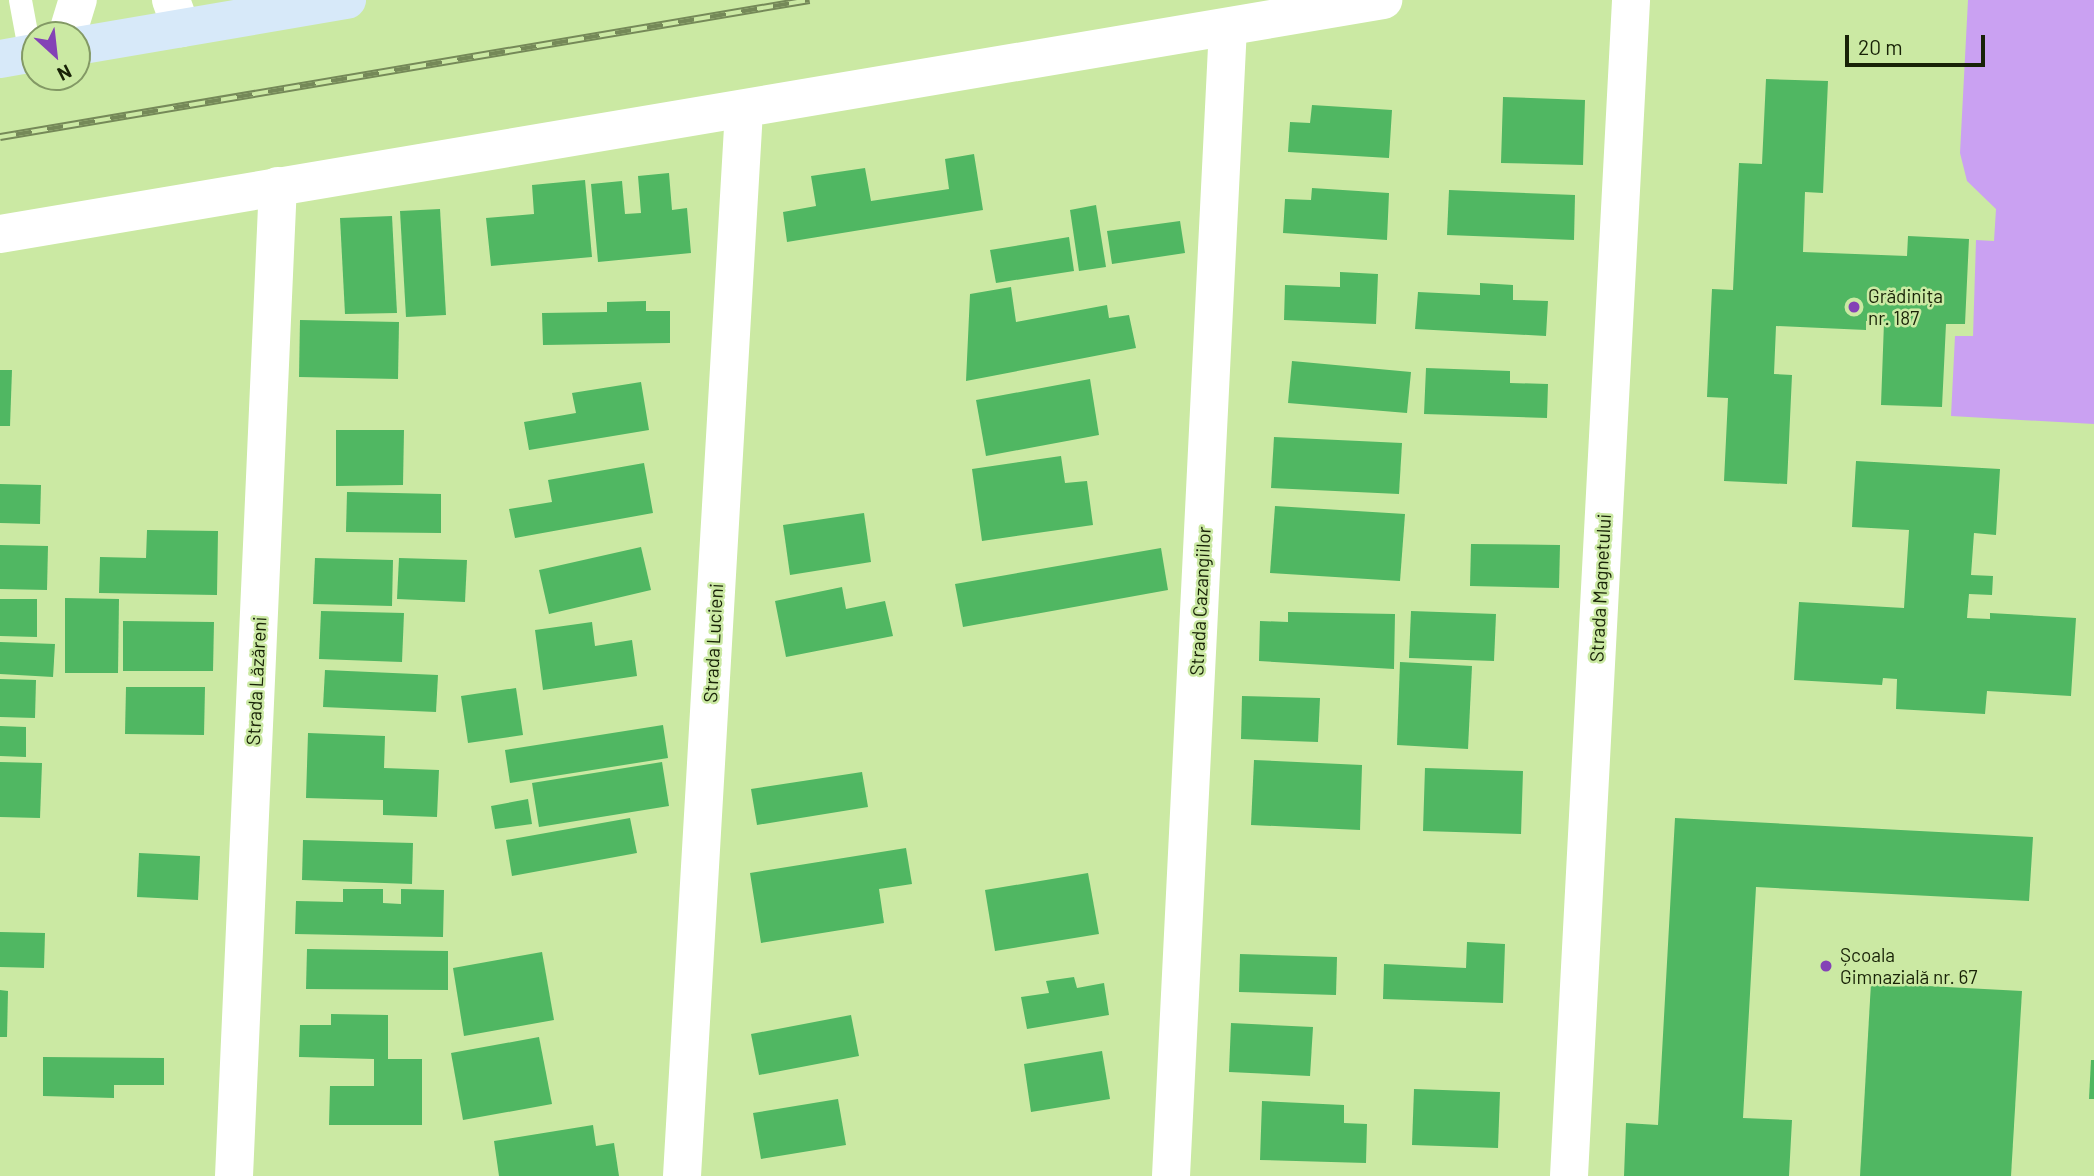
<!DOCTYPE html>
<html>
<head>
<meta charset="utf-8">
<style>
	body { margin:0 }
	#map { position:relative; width:2094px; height:1176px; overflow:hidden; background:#cbe9a3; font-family:Barlow,sans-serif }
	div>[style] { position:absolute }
	.green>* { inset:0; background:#caa1f2 }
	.building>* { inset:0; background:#50b762 }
	.lane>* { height:23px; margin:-11.5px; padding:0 11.5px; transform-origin:11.5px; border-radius:11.5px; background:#fff }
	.street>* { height:38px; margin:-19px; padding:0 19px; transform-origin:19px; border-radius:19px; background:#fff }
	.secondary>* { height:38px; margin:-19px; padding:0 19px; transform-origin:19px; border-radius:19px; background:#d7e9f9 }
	.rail>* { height:8px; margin-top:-4px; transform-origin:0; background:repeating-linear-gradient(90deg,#cbe9a3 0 16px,#758958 0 32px); box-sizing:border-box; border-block:2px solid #758958 }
	.dots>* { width:19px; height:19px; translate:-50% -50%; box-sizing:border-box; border:4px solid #cbe9a3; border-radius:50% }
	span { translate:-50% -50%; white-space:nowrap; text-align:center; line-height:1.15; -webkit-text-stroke:5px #cbe9a3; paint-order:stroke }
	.poi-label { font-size:19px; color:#182207 }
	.left { translate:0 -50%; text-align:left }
	.street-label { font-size:19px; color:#182207 }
	.north { position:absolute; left:21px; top:21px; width:70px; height:70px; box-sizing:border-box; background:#cbe9a3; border:2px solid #839965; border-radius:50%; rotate:153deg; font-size:19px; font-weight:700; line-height:28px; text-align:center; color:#182207 }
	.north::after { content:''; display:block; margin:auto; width:24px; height:32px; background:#8442b6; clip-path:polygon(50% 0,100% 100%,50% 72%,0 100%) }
	.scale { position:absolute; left:1845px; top:35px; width:140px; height:32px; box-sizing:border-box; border:4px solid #182207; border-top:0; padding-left:9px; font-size:21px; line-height:24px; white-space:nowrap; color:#182207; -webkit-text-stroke:5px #cbe9a3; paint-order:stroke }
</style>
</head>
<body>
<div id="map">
	<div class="green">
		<div style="clip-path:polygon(1968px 0,2094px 0,2094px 424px,1951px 416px,1955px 336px,1973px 336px,1976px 240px,1994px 241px,1996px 209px,1967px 181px,1960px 153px)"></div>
	</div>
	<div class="building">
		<div style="clip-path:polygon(1766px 79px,1828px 81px,1823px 193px,1805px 192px,1803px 252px,1907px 256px,1908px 236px,1969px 239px,1965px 324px,1946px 324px,1942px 407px,1881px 405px,1884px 322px,1866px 321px,1866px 330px,1776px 326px,1774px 374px,1792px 375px,1787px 484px,1724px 481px,1728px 398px,1707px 397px,1712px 289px,1733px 290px,1739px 163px,1762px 164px)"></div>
		<div style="clip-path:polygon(1503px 97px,1585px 100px,1583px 165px,1501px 163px)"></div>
		<div style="clip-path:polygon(1312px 105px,1392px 110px,1389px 158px,1288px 152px,1290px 122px,1310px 123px)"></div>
		<div style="clip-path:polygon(974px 154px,983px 210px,787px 242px,783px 212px,816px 206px,811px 176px,865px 168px,871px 201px,949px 189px,945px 159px)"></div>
		<div style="clip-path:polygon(669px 173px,672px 210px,687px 208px,691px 253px,598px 262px,591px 184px,622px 181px,625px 214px,641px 213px,638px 176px)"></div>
		<div style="clip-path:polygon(585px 180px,592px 257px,491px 266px,486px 218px,534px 214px,532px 185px)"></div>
		<div style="clip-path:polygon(1312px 188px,1389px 193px,1387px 240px,1283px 233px,1285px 199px,1311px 200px)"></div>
		<div style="clip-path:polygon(1449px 190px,1575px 195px,1574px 240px,1447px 235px)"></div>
		<div style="clip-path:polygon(1096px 205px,1106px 267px,1079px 271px,1070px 210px)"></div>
		<div style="clip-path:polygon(440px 209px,446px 315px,406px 317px,400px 211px)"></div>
		<div style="clip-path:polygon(392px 216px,397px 313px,345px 314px,340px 218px)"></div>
		<div style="clip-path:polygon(1180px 221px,1185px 253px,1112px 264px,1107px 231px)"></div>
		<div style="clip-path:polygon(1069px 237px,1074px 271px,996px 283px,990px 250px)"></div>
		<div style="clip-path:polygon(1340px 272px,1378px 274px,1376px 324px,1284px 320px,1285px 285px,1340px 287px)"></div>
		<div style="clip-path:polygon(1480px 283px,1513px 285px,1513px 300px,1548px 301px,1546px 336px,1415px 329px,1418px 292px,1480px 295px)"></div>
		<div style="clip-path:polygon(1011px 287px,1016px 322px,1107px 305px,1109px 318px,1129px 315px,1136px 348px,966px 381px,970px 294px)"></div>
		<div style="clip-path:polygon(646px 301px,646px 311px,670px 311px,670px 343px,543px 345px,542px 313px,607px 312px,607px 302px)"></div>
		<div style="clip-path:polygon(300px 320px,399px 322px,398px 379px,299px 377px)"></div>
		<div style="clip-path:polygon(1292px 361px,1411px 372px,1407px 413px,1288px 403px)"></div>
		<div style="clip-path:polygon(1426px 368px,1510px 371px,1510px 383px,1548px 384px,1547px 418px,1424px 414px)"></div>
		<div style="clip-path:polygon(0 370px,12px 370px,10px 426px,0 426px)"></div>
		<div style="clip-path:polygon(1090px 379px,1099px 435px,986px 456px,976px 400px)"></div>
		<div style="clip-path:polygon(641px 382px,649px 430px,529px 450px,524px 422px,576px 413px,572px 393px)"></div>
		<div style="clip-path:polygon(336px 430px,404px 430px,403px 485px,336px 486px)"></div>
		<div style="clip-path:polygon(1274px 437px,1402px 443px,1399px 494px,1271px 488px)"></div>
		<div style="clip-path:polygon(1061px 456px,1065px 483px,1087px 481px,1093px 525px,982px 541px,972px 469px)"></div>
		<div style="clip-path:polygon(1856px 461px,2000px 469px,1996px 535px,1974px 533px,1971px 575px,1993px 576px,1992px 595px,1969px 594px,1967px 618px,1990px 619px,1990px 613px,2076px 618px,2071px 696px,1987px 691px,1985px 714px,1896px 709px,1897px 679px,1883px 678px,1882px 685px,1794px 680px,1799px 602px,1904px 608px,1909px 530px,1852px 527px)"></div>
		<div style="clip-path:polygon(644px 463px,653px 513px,515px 538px,509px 509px,552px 502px,548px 480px)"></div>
		<div style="clip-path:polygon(0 484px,41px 485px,40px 524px,0 523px)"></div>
		<div style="clip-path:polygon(347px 492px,441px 494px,441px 533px,346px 532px)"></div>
		<div style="clip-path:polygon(1275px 506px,1405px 514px,1400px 581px,1270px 573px)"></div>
		<div style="clip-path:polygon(864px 513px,871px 562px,790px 575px,783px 525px)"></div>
		<div style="clip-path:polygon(147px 530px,218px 531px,217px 595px,99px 593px,100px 557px,146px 558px)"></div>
		<div style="clip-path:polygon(1471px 544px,1560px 545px,1559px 588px,1470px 586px)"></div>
		<div style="clip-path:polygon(0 545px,48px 546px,47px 590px,0 589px)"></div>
		<div style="clip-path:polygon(641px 547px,651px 590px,549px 614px,539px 570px)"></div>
		<div style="clip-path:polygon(1161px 548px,1168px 590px,963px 627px,955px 584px)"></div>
		<div style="clip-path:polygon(315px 558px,393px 560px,392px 606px,313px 604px)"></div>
		<div style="clip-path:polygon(399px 558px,467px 560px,465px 602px,397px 599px)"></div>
		<div style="clip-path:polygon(842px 587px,846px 609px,885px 601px,893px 636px,786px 657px,775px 601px)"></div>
		<div style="clip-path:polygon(65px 598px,119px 599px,118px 673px,65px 673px)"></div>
		<div style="clip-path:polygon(0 599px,37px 599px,37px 637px,0 636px)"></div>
		<div style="clip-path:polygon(321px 611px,404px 613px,402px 662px,319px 659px)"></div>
		<div style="clip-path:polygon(1411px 611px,1496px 614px,1494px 661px,1409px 658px)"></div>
		<div style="clip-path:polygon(1288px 612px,1395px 614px,1394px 669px,1259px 661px,1260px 621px,1288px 622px)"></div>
		<div style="clip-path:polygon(123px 621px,214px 622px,213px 671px,123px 671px)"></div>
		<div style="clip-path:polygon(592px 622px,595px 646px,632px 640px,637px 676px,543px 690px,535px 630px)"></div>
		<div style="clip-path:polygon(0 642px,55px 644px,53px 677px,0 674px)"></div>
		<div style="clip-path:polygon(1400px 662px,1472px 666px,1468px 749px,1397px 745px)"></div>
		<div style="clip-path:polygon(325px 670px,438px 675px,436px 712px,323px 707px)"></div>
		<div style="clip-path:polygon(0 679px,36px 680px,35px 718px,0 717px)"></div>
		<div style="clip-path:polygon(126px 687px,205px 687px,204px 735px,125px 734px)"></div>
		<div style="clip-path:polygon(516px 688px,523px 735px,468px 743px,461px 696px)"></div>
		<div style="clip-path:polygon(1242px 696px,1320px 698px,1318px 742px,1241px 739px)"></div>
		<div style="clip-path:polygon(663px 725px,668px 758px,510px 783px,505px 750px)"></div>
		<div style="clip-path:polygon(0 726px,26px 727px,26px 757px,0 756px)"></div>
		<div style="clip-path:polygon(308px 733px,385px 736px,384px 768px,439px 770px,437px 817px,383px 815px,383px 800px,306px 798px)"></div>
		<div style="clip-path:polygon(1254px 760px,1362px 765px,1360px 830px,1251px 825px)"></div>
		<div style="clip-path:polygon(0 762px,42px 763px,40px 818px,0 817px)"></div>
		<div style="clip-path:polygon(662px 762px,669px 806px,539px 827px,532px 783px)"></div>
		<div style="clip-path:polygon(1425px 768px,1523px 771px,1521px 834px,1423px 831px)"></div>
		<div style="clip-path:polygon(862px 772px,868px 807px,757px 825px,751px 789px)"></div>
		<div style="clip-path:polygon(528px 799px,532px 824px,495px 829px,491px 806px)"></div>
		<div style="clip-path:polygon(630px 818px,637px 853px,512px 876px,506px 840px)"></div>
		<div style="clip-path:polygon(1675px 818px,2033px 837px,2029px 901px,1756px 887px,1743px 1118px,1792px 1120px,1789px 1176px,1624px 1176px,1626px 1123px,1658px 1125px)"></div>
		<div style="clip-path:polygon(303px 840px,413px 843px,412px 884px,302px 880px)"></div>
		<div style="clip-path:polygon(906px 848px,912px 884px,879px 889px,884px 923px,761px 943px,750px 873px)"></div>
		<div style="clip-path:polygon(139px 853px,200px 856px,198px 900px,137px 897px)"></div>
		<div style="clip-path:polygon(1088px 873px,1099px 934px,995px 951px,985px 890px)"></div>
		<div style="clip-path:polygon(343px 889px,383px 889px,383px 903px,401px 904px,401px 889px,444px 890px,443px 937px,295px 934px,296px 901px,343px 902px)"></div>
		<div style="clip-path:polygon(0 932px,45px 933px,44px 968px,0 967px)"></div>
		<div style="clip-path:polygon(1467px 942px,1505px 944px,1503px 1003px,1383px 999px,1384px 964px,1466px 968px)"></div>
		<div style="clip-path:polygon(307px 949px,448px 951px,448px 990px,306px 989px)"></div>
		<div style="clip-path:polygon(542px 952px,554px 1020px,464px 1036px,453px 968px)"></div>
		<div style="clip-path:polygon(1240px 954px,1337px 957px,1336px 995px,1239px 992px)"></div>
		<div style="clip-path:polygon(1074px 977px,1077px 988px,1104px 983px,1109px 1015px,1027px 1029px,1021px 997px,1049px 993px,1046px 981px)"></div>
		<div style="clip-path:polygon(1871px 983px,2022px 991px,2011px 1176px,1860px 1176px)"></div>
		<div style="clip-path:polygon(0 990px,8px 991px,7px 1037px,0 1037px)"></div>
		<div style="clip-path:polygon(331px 1014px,388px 1015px,388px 1059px,422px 1059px,422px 1125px,329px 1125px,330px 1086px,374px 1086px,374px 1059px,299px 1057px,300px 1025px,331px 1025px)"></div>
		<div style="clip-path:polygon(851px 1015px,859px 1056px,759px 1075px,751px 1034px)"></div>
		<div style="clip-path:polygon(1231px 1023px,1313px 1027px,1310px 1076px,1229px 1072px)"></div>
		<div style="clip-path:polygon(539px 1037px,552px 1104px,463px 1120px,451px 1053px)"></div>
		<div style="clip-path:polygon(1102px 1051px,1110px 1099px,1031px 1112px,1024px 1064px)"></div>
		<div style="clip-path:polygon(43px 1057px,164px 1058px,164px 1085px,114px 1085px,114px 1098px,43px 1096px)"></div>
		<div style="clip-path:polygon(2091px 1060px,2094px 1060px,2094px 1099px,2089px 1099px)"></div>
		<div style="clip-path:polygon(1414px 1089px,1500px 1092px,1498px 1148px,1412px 1145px)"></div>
		<div style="clip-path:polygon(838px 1099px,846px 1145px,761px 1159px,753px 1113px)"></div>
		<div style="clip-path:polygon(1262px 1101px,1344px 1105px,1344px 1123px,1367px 1124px,1366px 1163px,1260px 1160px)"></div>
		<div style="clip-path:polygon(593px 1125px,596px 1146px,614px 1143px,619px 1176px,499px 1176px,494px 1141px)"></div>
	</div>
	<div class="lane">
		<div style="left:20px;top:0;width:55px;rotate:79.5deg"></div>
	</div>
	<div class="street">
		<div style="left:171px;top:0;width:30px;rotate:70deg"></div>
		<div style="left:67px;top:35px;width:37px;rotate:-73deg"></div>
		<div style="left:0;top:234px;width:1403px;rotate:-9.6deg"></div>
		<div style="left:234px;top:1176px;width:991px;rotate:-87.46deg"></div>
		<div style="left:682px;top:1176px;width:1068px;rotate:-86.67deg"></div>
		<div style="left:1171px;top:1176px;width:1150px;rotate:-87.16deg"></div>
		<div style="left:1569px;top:1176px;width:1178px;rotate:-86.98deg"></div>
	</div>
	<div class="secondary">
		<div style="left:77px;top:46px;width:274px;rotate:-9.7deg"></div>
		<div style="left:0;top:59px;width:36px;rotate:-10deg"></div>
	</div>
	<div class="rail">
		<div style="left:0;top:137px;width:821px;rotate:-9.61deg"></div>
	</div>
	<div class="dots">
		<div style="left:1854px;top:307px;background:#8442b6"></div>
		<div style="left:1826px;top:966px;background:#8442b6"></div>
	</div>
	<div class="poi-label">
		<span class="left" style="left:1868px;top:307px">Grădinița<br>nr. 187</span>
		<span class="left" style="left:1840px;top:966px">Școala<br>Gimnazială nr. 67</span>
	</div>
	<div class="street-label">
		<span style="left:1600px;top:588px;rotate:-87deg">Strada Magnetului</span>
		<span style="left:1200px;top:601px;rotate:-87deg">Strada Cazangiilor</span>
		<span style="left:713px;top:643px;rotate:-87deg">Strada Lucieni</span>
		<span style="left:256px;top:681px;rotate:-87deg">Strada Lăzăreni</span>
	</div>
	<div class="north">N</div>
	<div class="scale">20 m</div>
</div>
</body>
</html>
